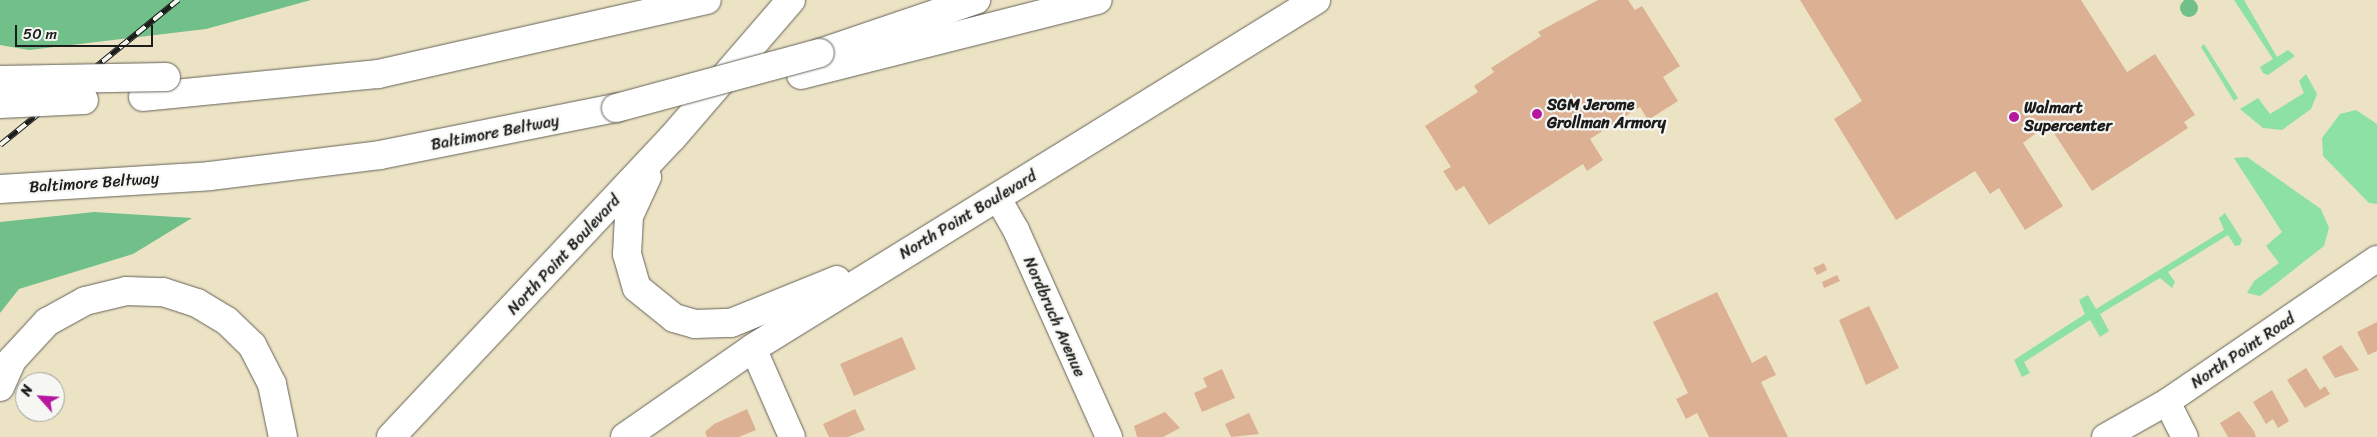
<!DOCTYPE html>
<html>
<head>
<meta charset="utf-8">
<style>
	body { margin:0 }
	#map { position:relative; width:2377px; height:437px; overflow:hidden; background:#ece3c5; font-family:Sriracha,sans-serif }
	div>[style] { position:absolute }
	.green>* { inset:0; background:#8ce1a3 }
	.forest>* { inset:0; background:#71bf89 }
	.round { border-radius:50% }
	.building>* { inset:0; background:#dcb193 }
	.roads { filter:drop-shadow(0 0 1px #656257) drop-shadow(0 0 1px #656257) }
	.minor>* { height:26px; margin:-13px; padding:0 13px; transform-origin:13px; border-radius:13px; background:#fff }
	.major>* { height:28px; margin:-14px; padding:0 14px; transform-origin:14px; border-radius:14px; background:#fff }
	.highway>* { height:28px; margin:-14px; padding:0 14px; transform-origin:14px; border-radius:14px; background:#fff }
	.rail>* { height:5.5px; margin-top:-2.75px; transform-origin:0; background:repeating-linear-gradient(90deg,#f6f6f2 0 11px,#1c1c1c 0 22px); box-sizing:border-box; border-block:1px solid #1c1c1c }
	.bridges { filter:drop-shadow(0 0 1px #656257) drop-shadow(0 0 1px #656257) }
	.highway-bridge>* { height:28px; margin:-14px; padding:0 14px; transform-origin:14px; border-radius:14px; background:#fff }
	.dots>* { width:14px; height:14px; translate:-50% -50%; box-sizing:border-box; border:2px solid #f6f6f2; border-radius:50% }
	span { translate:-50% -50%; white-space:nowrap; text-align:center; line-height:1.15; -webkit-text-stroke:4.5px #f6f6f2; paint-order:stroke }
	.poi-label { font-size:16px; color:#1c1c1c; font-weight:700 }
	.left { translate:0 -50%; text-align:left }
	.street-label { font-size:16px; color:#1c1c1c }
	.north { position:absolute; left:15px; top:372px; width:50px; height:50px; box-sizing:border-box; background:#f6f6f2; border:1px solid #9f9f9c; border-radius:50%; rotate:296deg; font-size:14px; font-weight:700; line-height:20px; text-align:center; color:#1c1c1c }
	.north::after { content:''; display:block; margin:auto; width:18px; height:22px; background:#b5179e; clip-path:polygon(50% 0,100% 100%,50% 72%,0 100%) }
	.scale { position:absolute; left:15px; top:25px; width:138px; height:22px; box-sizing:border-box; border:2px solid #1c1c1c; border-top:0; padding-left:6px; font-size:15px; line-height:18px; white-space:nowrap; color:#1c1c1c; -webkit-text-stroke:4px #f6f6f2; paint-order:stroke }
</style>
</head>
<body>
<div id="map">
	<div class="green">
		<div style="clip-path:polygon(2234px 0,2244px 0,2277px 57px,2288px 50px,2295px 56px,2268px 75px,2263px 73px,2260px 67px,2273px 59px)"></div>
		<div style="clip-path:polygon(2204px 44px,2238px 98px,2234px 101px,2201px 47px)"></div>
		<div style="clip-path:polygon(2306px 74px,2317px 94px,2311px 109px,2282px 130px,2263px 128px,2240px 109px,2258px 98px,2270px 114px,2304px 93px,2299px 81px)"></div>
		<div style="clip-path:polygon(2356px 110px,2377px 124px,2377px 204px,2369px 203px,2323px 156px,2322px 138px,2340px 114px)"></div>
		<div style="clip-path:polygon(2247px 157px,2321px 209px,2329px 228px,2324px 246px,2260px 296px,2247px 293px,2254px 281px,2279px 263px,2266px 246px,2282px 232px,2234px 158px)"></div>
		<div style="clip-path:polygon(2225px 213px,2242px 240px,2240px 245px,2235px 246px,2228px 235px,2168px 272px,2175px 282px,2172px 288px,2160px 278px,2100px 314px,2109px 331px,2100px 337px,2090px 320px,2024px 362px,2030px 373px,2022px 377px,2014px 360px,2085px 314px,2079px 300px,2088px 295px,2096px 309px,2224px 230px,2219px 218px)"></div>
	</div>
	<div class="forest">
		<div class="round" style="left:2180px;top:-1px;width:18px;height:18px"></div>
		<div style="clip-path:polygon(0 0,311px 0,206px 29px,29px 50px,0 45px)"></div>
		<div style="clip-path:polygon(94px 212px,192px 218px,133px 254px,19px 289px,0 313px,0 222px)"></div>
	</div>
	<div class="building">
		<div style="clip-path:polygon(1598px 0,1628px 0,1635px 10px,1642px 6px,1680px 66px,1663px 77px,1678px 101px,1648px 120px,1640px 107px,1590px 139px,1603px 160px,1587px 171px,1583px 164px,1489px 225px,1464px 186px,1456px 191px,1443px 171px,1451px 167px,1425px 126px,1478px 92px,1474px 86px,1494px 72px,1491px 68px,1541px 36px,1538px 32px)"></div>
		<div style="clip-path:polygon(1800px 0,2081px 0,2127px 72px,2155px 54px,2195px 115px,2184px 122px,2188px 128px,2092px 191px,2048px 124px,2023px 143px,2063px 206px,2025px 230px,1999px 188px,1990px 194px,1975px 171px,1896px 220px,1834px 119px,1862px 101px)"></div>
		<div style="clip-path:polygon(1824px 263px,1827px 270px,1817px 275px,1813px 268px)"></div>
		<div style="clip-path:polygon(1837px 275px,1840px 281px,1824px 288px,1822px 282px)"></div>
		<div style="clip-path:polygon(1717px 292px,1752px 363px,1766px 355px,1776px 375px,1761px 382px,1788px 437px,1709px 437px,1697px 413px,1686px 419px,1676px 399px,1688px 393px,1653px 322px)"></div>
		<div style="clip-path:polygon(1869px 306px,1899px 368px,1866px 385px,1839px 320px)"></div>
		<div style="clip-path:polygon(2377px 322px,2377px 351px,2368px 355px,2357px 332px)"></div>
		<div style="clip-path:polygon(902px 337px,916px 369px,854px 396px,840px 364px)"></div>
		<div style="clip-path:polygon(2341px 345px,2359px 370px,2335px 378px,2322px 357px)"></div>
		<div style="clip-path:polygon(2306px 368px,2320px 390px,2325px 386px,2330px 394px,2305px 408px,2287px 380px)"></div>
		<div style="clip-path:polygon(1222px 369px,1235px 398px,1202px 412px,1194px 393px,1207px 387px,1203px 378px)"></div>
		<div style="clip-path:polygon(2272px 390px,2289px 421px,2278px 428px,2273px 419px,2266px 424px,2253px 402px)"></div>
		<div style="clip-path:polygon(747px 409px,756px 430px,739px 437px,707px 437px,705px 432px,714px 424px)"></div>
		<div style="clip-path:polygon(855px 409px,865px 430px,848px 437px,829px 437px,823px 424px)"></div>
		<div style="clip-path:polygon(2239px 411px,2254px 431px,2256px 437px,2228px 437px,2220px 423px)"></div>
		<div style="clip-path:polygon(1165px 412px,1180px 428px,1163px 437px,1137px 437px,1134px 426px)"></div>
		<div style="clip-path:polygon(1249px 413px,1259px 434px,1231px 437px,1225px 424px)"></div>
	</div>
	<div class="roads">
		<div class="minor">
			<div style="left:997px;top:197px;width:38px;rotate:60deg"></div>
			<div style="left:1016px;top:230px;width:227px;rotate:65.8deg"></div>
			<div style="left:753px;top:348px;width:97px;rotate:66.3deg"></div>
			<div style="left:2167px;top:402px;width:39px;rotate:63deg"></div>
			<div style="left:2105px;top:437px;width:71px;rotate:-29.4deg"></div>
			<div style="left:2167px;top:402px;width:254px;rotate:-34.3deg"></div>
		</div>
		<div class="major">
			<div style="left:647px;top:177px;width:43px;rotate:114.8deg"></div>
			<div style="left:629px;top:216px;width:38px;rotate:93deg"></div>
			<div style="left:627px;top:254px;width:35px;rotate:74deg"></div>
			<div style="left:637px;top:288px;width:48px;rotate:39deg"></div>
			<div style="left:674px;top:318px;width:22px;rotate:16deg"></div>
			<div style="left:695px;top:324px;width:36px;rotate:-2deg"></div>
			<div style="left:731px;top:323px;width:114px;rotate:-22.1deg"></div>
			<div style="left:391px;top:437px;width:410px;rotate:-46.8deg"></div>
			<div style="left:672px;top:138px;width:182px;rotate:-49.2deg"></div>
			<div style="left:625px;top:437px;width:156px;rotate:-34.8deg"></div>
			<div style="left:753px;top:348px;width:662px;rotate:-31.72deg"></div>
		</div>
		<div class="highway">
			<div style="left:820px;top:53px;width:165px;rotate:-18.8deg"></div>
			<div style="left:801px;top:75px;width:306px;rotate:-14.2deg"></div>
			<div style="left:143px;top:97px;width:236px;rotate:-5.6deg"></div>
			<div style="left:378px;top:74px;width:337px;rotate:-12.7deg"></div>
			<div style="left:0;top:189px;width:210px;rotate:-3.5deg"></div>
			<div style="left:210px;top:176px;width:171px;rotate:-7deg"></div>
			<div style="left:380px;top:155px;width:241px;rotate:-11.3deg"></div>
			<div style="left:0;top:387px;width:30px;rotate:-66deg"></div>
			<div style="left:12px;top:360px;width:52px;rotate:-47.4deg"></div>
			<div style="left:47px;top:322px;width:43px;rotate:-28.9deg"></div>
			<div style="left:85px;top:301px;width:42px;rotate:-13.7deg"></div>
			<div style="left:126px;top:291px;width:37px;rotate:2deg"></div>
			<div style="left:163px;top:292px;width:36px;rotate:18deg"></div>
			<div style="left:197px;top:303px;width:35px;rotate:31deg"></div>
			<div style="left:227px;top:321px;width:35px;rotate:44deg"></div>
			<div style="left:252px;top:345px;width:44px;rotate:62.9deg"></div>
			<div style="left:272px;top:384px;width:54px;rotate:78.3deg"></div>
		</div>
	</div>
	<div class="rail">
		<div style="left:0;top:145px;width:230px;rotate:-39.2deg"></div>
	</div>
	<div class="bridges">
		<div class="highway-bridge">
			<div style="left:0;top:80px;width:166px;rotate:-1deg"></div>
			<div style="left:0;top:104px;width:84px;rotate:-2.7deg"></div>
			<div style="left:616px;top:108px;width:211px;rotate:-15.1deg"></div>
		</div>
	</div>
	<div class="dots">
		<div style="left:1537px;top:114px;background:#b5179e"></div>
		<div style="left:2014px;top:117px;background:#b5179e"></div>
	</div>
	<div class="poi-label">
		<span class="left" style="left:1547px;top:114px">SGM Jerome<br>Grollman Armory</span>
		<span class="left" style="left:2024px;top:117px">Walmart<br>Supercenter</span>
	</div>
	<div class="street-label">
		<span style="left:495px;top:133px;rotate:-11deg">Baltimore Beltway</span>
		<span style="left:94px;top:183px;rotate:-4deg">Baltimore Beltway</span>
		<span style="left:968px;top:215px;rotate:-31deg">North Point Boulevard</span>
		<span style="left:564px;top:255px;rotate:-47deg">North Point Boulevard</span>
		<span style="left:1054px;top:317px;rotate:66deg">Nordbruch Avenue</span>
		<span style="left:2243px;top:351px;rotate:-34deg">North Point Road</span>
	</div>
	<div class="north">N</div>
	<div class="scale">50 m</div>
</div>
</body>
</html>
